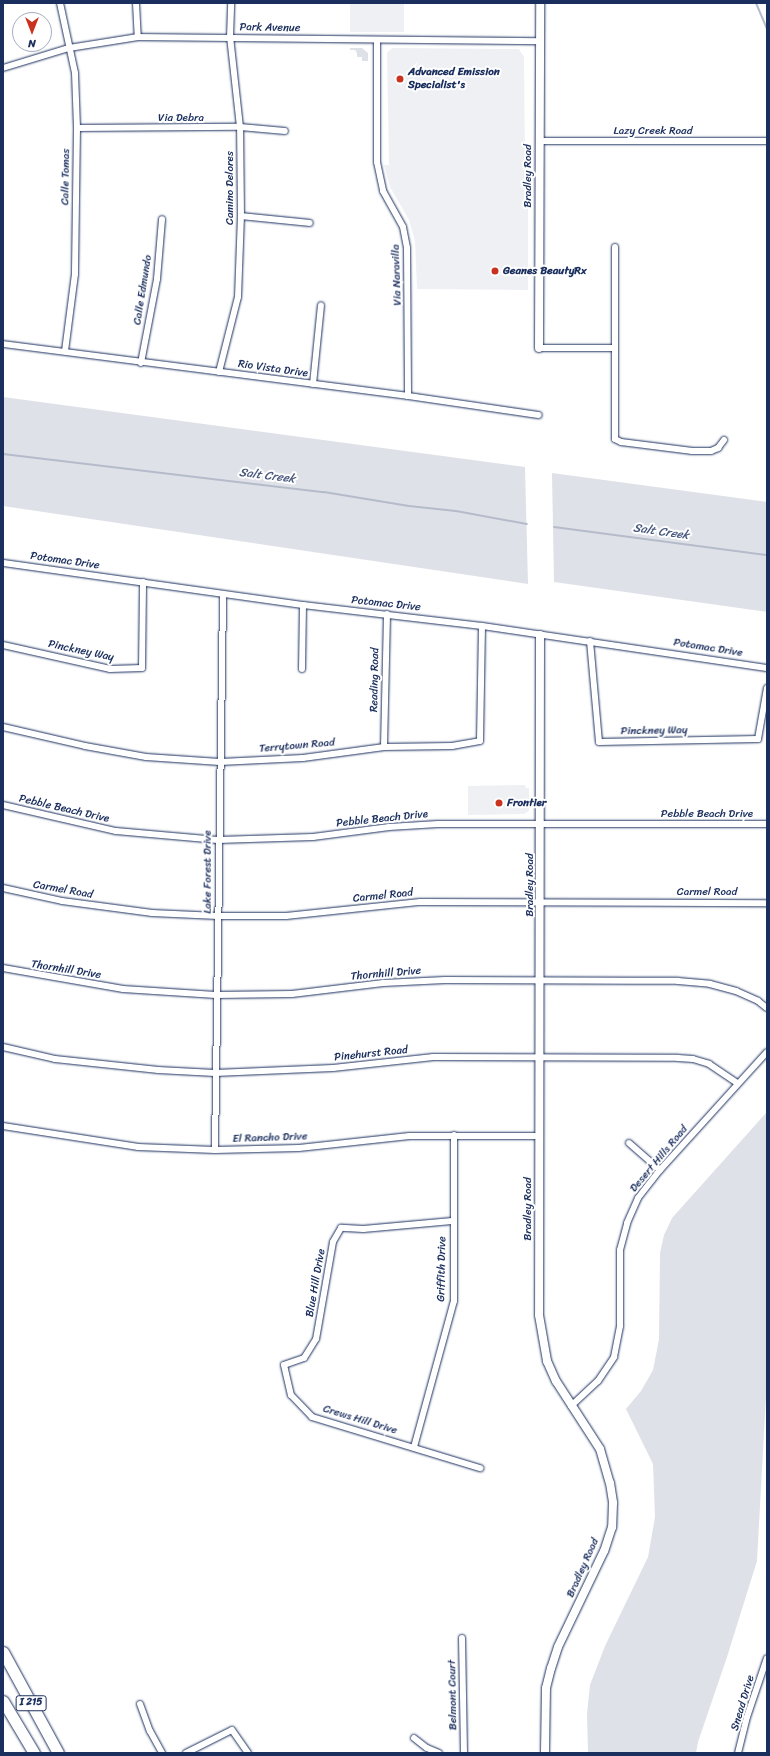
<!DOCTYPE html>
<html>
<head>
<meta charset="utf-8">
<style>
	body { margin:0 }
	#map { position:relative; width:770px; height:1756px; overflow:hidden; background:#fff; font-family:Sriracha,sans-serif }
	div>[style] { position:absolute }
	.built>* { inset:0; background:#eff0f4 }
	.green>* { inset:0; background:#dee1e7 }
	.stream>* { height:2px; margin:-1px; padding:0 1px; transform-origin:1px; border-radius:1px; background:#b5bbca }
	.roads { filter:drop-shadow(0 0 1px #1b2f5e) drop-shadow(0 0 1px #1b2f5e) }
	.street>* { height:6px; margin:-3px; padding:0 3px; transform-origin:3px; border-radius:3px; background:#fff }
	.secondary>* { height:8px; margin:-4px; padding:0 4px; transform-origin:4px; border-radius:4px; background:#fff }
	.highway>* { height:11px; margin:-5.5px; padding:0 5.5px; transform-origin:5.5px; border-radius:5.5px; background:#fff }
	.dots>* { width:11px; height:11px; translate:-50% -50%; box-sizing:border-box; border:2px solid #fff; border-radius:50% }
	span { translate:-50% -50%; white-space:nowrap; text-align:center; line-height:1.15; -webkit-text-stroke:4px #fff; paint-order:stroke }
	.shield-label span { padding:1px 3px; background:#fff; border:1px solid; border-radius:3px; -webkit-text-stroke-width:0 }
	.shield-label { font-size:10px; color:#1b2f5e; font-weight:700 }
	.street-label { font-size:11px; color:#1b2f5e }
	.poi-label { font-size:11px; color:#1b2f5e; font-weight:700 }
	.left { translate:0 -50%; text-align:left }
	.water-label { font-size:12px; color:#49597e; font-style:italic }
	.frame { position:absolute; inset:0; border:4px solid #1b2f5e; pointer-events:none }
	.north { position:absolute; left:12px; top:12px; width:40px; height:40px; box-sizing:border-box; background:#fff; border:1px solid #a4acbf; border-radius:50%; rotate:180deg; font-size:11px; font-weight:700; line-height:16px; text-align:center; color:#1b2f5e }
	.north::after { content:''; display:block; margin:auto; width:14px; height:18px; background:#c8321e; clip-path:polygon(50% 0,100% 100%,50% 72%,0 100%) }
</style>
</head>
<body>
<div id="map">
	<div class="built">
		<div style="clip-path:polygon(350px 3px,404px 3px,404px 32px,350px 32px)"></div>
		<div style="clip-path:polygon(392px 48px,519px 49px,524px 57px,525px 164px,528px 165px,528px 290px,417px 289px,415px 241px,409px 220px,390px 187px,384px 165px,389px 165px,387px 53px)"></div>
		<div style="clip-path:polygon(525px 785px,526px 788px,529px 788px,529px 811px,524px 814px,468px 815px,468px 786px)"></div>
	</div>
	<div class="green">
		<div style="clip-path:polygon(350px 48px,362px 48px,368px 53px,368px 61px,362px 61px,362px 57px,357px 57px,357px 53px,355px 50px,350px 50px)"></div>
		<div style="clip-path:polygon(3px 397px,525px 467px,528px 584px,3px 506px)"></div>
		<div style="clip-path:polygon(552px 473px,767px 502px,767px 612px,554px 582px)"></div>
		<div style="clip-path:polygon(767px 1112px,767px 1378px,757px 1561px,727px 1657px,698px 1742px,696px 1753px,588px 1753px,587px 1714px,590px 1685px,605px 1646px,648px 1557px,655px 1517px,653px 1464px,626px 1409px,641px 1391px,653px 1370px,659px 1339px,660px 1253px,664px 1235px,672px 1218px)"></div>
	</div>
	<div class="stream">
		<div style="left:756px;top:3px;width:28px;rotate:67deg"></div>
		<div style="left:3px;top:454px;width:323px;rotate:6.8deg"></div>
		<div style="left:324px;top:492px;width:86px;rotate:9.4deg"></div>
		<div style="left:409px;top:506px;width:47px;rotate:6.1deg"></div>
		<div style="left:456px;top:511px;width:72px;rotate:10.4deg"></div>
		<div style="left:554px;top:527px;width:215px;rotate:7.5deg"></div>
	</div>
	<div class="roads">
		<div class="street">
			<div style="left:60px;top:3px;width:72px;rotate:77.9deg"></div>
			<div style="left:75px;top:73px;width:55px;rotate:87.9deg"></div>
			<div style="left:77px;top:128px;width:146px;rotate:90.8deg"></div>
			<div style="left:75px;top:274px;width:78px;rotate:97.4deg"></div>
			<div style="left:136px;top:3px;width:34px;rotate:87deg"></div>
			<div style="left:377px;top:41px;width:121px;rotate:90deg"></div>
			<div style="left:377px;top:162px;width:30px;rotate:78deg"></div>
			<div style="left:383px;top:191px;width:41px;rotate:60.9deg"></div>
			<div style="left:403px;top:227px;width:21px;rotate:79deg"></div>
			<div style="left:407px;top:248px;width:148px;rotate:89.6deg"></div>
			<div style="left:3px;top:68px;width:69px;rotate:-16.9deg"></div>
			<div style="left:69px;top:48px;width:70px;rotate:-9.1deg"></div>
			<div style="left:138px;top:37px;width:402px;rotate:0.6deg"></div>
			<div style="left:77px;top:128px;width:163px;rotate:-0.4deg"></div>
			<div style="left:240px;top:127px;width:45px;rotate:5.1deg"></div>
			<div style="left:539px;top:141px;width:228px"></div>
			<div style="left:241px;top:216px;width:69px;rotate:5.8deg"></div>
			<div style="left:615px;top:247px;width:192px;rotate:90deg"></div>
			<div style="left:615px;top:439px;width:7px;rotate:27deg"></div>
			<div style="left:621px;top:442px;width:72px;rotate:7.2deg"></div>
			<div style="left:692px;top:451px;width:19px"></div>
			<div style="left:711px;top:451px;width:8px;rotate:-23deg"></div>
			<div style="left:718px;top:448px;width:10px;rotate:-53deg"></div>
			<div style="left:3px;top:344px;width:408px;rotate:7.3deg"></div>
			<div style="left:408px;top:396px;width:132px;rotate:8.3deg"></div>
			<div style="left:539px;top:348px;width:76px"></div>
			<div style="left:141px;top:363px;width:86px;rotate:-79.2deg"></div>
			<div style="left:157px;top:279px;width:60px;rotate:-85.2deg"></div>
			<div style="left:219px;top:372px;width:77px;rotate:-75.8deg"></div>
			<div style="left:238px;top:297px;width:81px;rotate:-87.9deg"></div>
			<div style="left:241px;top:216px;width:89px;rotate:-90.6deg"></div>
			<div style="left:240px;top:127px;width:91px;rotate:-96.3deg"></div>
			<div style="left:230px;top:37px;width:34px;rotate:-88deg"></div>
			<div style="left:313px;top:384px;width:79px;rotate:-84.2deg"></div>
			<div style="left:3px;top:563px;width:303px;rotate:8deg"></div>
			<div style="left:303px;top:605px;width:180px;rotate:6.7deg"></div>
			<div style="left:482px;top:626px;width:288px;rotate:8.4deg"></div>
			<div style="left:590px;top:641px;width:101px;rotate:84.9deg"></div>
			<div style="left:599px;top:742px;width:159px;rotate:-1.1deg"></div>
			<div style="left:758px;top:739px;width:52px;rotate:-80deg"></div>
			<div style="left:3px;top:645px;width:110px;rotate:12.6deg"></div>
			<div style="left:110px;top:669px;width:32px;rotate:-2deg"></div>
			<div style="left:142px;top:668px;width:86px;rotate:-89.3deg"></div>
			<div style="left:302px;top:669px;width:64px;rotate:-89.1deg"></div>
			<div style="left:3px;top:727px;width:84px;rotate:13deg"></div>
			<div style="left:85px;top:746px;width:62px;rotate:10.2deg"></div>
			<div style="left:146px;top:757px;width:74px;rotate:3.9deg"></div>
			<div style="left:220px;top:762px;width:83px;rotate:-2.8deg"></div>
			<div style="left:303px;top:758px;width:82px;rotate:-7.7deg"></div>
			<div style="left:384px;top:747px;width:68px;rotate:-0.8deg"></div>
			<div style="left:452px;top:746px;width:28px;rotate:-10deg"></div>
			<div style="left:480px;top:741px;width:115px;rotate:-89deg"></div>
			<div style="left:384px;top:747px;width:133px;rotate:-88.7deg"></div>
			<div style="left:3px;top:805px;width:116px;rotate:13deg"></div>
			<div style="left:116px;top:831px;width:102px;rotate:5deg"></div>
			<div style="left:218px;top:840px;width:95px;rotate:-1.8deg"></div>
			<div style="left:313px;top:837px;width:77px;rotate:-7.5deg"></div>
			<div style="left:389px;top:827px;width:49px;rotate:-3.5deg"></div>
			<div style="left:438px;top:824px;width:329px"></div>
			<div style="left:3px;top:888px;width:60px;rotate:12.4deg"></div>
			<div style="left:62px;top:901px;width:91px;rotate:7.6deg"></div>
			<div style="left:152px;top:913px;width:66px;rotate:2.6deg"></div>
			<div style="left:218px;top:916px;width:68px"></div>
			<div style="left:286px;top:916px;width:135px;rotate:-6deg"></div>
			<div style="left:420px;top:902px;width:347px;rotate:0.2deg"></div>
			<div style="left:3px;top:968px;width:122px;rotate:9.9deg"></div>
			<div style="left:123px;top:989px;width:93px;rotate:3.7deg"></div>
			<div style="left:216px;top:995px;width:76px;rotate:-0.8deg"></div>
			<div style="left:292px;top:994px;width:92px;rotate:-6.9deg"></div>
			<div style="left:383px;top:983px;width:62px;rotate:-2.8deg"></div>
			<div style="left:445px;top:980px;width:233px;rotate:0.2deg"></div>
			<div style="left:678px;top:981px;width:32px;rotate:5deg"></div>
			<div style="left:710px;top:984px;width:27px;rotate:15deg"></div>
			<div style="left:736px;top:991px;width:24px;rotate:24deg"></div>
			<div style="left:758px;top:1001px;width:11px;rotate:38deg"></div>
			<div style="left:3px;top:1047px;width:53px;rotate:13deg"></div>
			<div style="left:55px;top:1059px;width:104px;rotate:6.1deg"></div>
			<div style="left:158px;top:1070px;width:57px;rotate:3deg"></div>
			<div style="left:215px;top:1073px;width:118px;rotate:-2.4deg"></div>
			<div style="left:333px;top:1068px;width:101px;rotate:-6.3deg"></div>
			<div style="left:433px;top:1057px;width:245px;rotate:0.2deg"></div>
			<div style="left:678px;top:1058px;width:15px;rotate:4deg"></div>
			<div style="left:693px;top:1059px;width:17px;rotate:17deg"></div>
			<div style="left:709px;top:1064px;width:34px;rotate:34deg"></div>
			<div style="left:3px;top:1126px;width:137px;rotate:8.8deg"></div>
			<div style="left:138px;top:1147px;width:77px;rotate:2.2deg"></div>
			<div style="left:215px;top:1150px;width:84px;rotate:-1.4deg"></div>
			<div style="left:299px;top:1148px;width:111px;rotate:-6.2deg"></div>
			<div style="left:409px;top:1136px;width:130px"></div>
			<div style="left:629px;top:1143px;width:41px;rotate:41.1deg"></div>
			<div style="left:215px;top:1150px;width:555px;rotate:-89.17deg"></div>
			<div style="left:452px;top:1221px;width:89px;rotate:174.9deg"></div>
			<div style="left:363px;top:1229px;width:22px;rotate:-177deg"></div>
			<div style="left:341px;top:1228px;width:16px;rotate:120deg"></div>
			<div style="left:333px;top:1242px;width:98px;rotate:99.9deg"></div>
			<div style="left:316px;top:1339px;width:22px;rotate:122deg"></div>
			<div style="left:304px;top:1358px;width:21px;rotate:161deg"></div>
			<div style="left:284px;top:1365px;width:31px;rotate:77deg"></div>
			<div style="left:291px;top:1395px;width:30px;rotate:46deg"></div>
			<div style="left:312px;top:1417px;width:176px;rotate:16.9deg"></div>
			<div style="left:571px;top:1406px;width:37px;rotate:-43deg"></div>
			<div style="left:598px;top:1381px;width:29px;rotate:-56deg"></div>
			<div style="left:614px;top:1357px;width:32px;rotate:-79deg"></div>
			<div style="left:620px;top:1326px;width:76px;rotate:-90deg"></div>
			<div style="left:620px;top:1250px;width:28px;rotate:-75deg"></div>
			<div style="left:627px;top:1223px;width:27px;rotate:-66deg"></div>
			<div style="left:638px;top:1198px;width:36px;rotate:-52deg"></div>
			<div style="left:660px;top:1170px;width:159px;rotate:-47.8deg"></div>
			<div style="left:414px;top:1447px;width:151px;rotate:-74.7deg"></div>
			<div style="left:454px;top:1301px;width:166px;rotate:-90deg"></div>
			<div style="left:462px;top:1638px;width:115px;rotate:89deg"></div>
			<div style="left:140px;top:1704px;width:29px;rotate:70deg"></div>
			<div style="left:150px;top:1731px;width:25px;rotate:61deg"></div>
			<div style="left:414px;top:1738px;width:16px;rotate:38deg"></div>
			<div style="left:427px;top:1748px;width:13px;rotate:23deg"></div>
			<div style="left:186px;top:1753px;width:51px;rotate:-26.6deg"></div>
			<div style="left:232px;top:1730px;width:28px;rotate:55deg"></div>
			<div style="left:738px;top:1753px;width:37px;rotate:-76deg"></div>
			<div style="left:747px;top:1717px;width:62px;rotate:-71.3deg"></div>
		</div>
		<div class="secondary">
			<div style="left:539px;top:348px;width:345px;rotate:-89.8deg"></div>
			<div style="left:540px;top:635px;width:680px;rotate:90.08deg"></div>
			<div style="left:539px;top:1315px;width:47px;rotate:80.1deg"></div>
			<div style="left:547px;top:1361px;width:22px;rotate:66deg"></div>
			<div style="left:556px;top:1381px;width:81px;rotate:57.1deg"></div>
			<div style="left:600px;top:1449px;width:35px;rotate:74deg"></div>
			<div style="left:610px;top:1483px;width:20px;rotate:81deg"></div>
			<div style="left:613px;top:1503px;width:24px;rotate:92deg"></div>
			<div style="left:612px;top:1527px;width:25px;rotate:108deg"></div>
			<div style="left:604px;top:1551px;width:106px;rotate:115.6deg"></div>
			<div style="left:558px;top:1647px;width:22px;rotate:108deg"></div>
			<div style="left:551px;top:1668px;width:21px;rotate:104deg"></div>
			<div style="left:546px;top:1688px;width:65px;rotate:90.9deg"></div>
		</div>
		<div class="highway">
			<div style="left:3px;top:1652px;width:115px;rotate:61.4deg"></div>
			<div style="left:3px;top:1701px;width:61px;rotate:59.2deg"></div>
		</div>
	</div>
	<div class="dots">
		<div style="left:400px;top:79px;background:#c8321e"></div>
		<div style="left:495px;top:271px;background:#c8321e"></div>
		<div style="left:499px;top:803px;background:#c8321e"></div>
	</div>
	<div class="shield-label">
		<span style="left:31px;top:1703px">I 215</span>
	</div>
	<div class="street-label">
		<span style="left:270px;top:28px;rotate:1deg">Park Avenue</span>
		<span style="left:181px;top:118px">Via Debra</span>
		<span style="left:653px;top:131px">Lazy Creek Road</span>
		<span style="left:528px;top:176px;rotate:-90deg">Bradley Road</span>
		<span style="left:66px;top:177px;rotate:-89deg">Calle Tomas</span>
		<span style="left:230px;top:188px;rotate:-90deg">Camino Delores</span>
		<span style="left:397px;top:275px;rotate:-92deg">Via Naravilla</span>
		<span style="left:143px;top:290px;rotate:-81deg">Calle Edmundo</span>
		<span style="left:273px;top:369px;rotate:8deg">Rio Vista Drive</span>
		<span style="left:65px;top:561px;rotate:8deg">Potomac Drive</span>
		<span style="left:386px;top:604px;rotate:6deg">Potomac Drive</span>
		<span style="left:708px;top:648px;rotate:9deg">Potomac Drive</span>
		<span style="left:81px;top:651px;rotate:12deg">Pinckney Way</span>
		<span style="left:375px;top:680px;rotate:-89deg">Reading Road</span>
		<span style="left:654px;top:731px;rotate:-1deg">Pinckney Way</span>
		<span style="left:297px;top:746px;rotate:-5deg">Terrytown Road</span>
		<span style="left:64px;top:809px;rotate:13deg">Pebble Beach Drive</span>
		<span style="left:707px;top:814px">Pebble Beach Drive</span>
		<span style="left:382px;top:819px;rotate:-6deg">Pebble Beach Drive</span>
		<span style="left:208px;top:872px;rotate:-90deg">Lake Forest Drive</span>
		<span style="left:530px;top:885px;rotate:-90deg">Bradley Road</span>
		<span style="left:63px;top:890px;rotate:10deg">Carmel Road</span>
		<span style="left:707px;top:892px">Carmel Road</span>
		<span style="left:383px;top:896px;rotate:-6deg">Carmel Road</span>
		<span style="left:66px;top:970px;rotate:9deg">Thornhill Drive</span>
		<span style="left:386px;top:974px;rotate:-5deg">Thornhill Drive</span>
		<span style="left:371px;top:1054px;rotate:-6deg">Pinehurst Road</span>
		<span style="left:270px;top:1138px;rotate:-2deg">El Rancho Drive</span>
		<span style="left:659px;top:1159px;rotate:-50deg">Desert Hills Road</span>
		<span style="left:528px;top:1209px;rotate:-90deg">Bradley Road</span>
		<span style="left:442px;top:1269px;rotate:-89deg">Griffith Drive</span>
		<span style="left:316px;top:1283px;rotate:-80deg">Blue Hill Drive</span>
		<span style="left:360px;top:1420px;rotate:17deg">Crews Hill Drive</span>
		<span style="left:583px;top:1568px;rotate:-66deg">Bradley Road</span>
		<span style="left:453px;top:1695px;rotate:-91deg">Belmont Court</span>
		<span style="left:743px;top:1703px;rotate:-73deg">Snead Drive</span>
	</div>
	<div class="poi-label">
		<span class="left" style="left:408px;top:79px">Advanced Emission<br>Specialist's</span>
		<span class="left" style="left:503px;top:271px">Geanes BeautyRx</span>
		<span class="left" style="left:507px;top:803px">Frontier</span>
	</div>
	<div class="water-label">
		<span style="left:267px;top:476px;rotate:7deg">Salt Creek</span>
		<span style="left:661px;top:532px;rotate:8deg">Salt Creek</span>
	</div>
	<div class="frame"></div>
	<div class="north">N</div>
</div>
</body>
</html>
